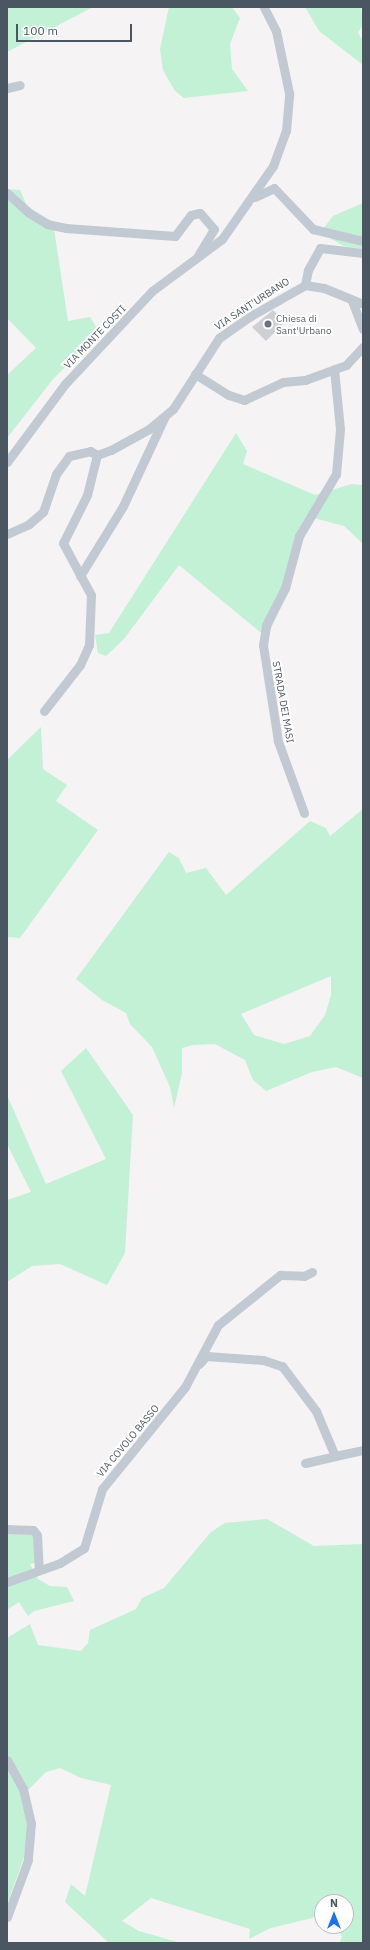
<!DOCTYPE html>
<html>
<head>
<meta charset="utf-8">
<style>
	body { margin:0 }
	#map { position:relative; width:370px; height:1950px; overflow:hidden; background:#f5f3f3; font-family:"IBM Plex Sans",sans-serif }
	div>[style] { position:absolute }
	.green>* { inset:0; background:#c3f1d5 }
	.building>* { inset:0; background:#cdcfd5 }
	.minor>* { height:9px; margin:-4.5px; padding:0 4.5px; transform-origin:4.5px; border-radius:4.5px; background:#c1cad2 }
	.dots>* { width:11px; height:11px; translate:-50% -50%; box-sizing:border-box; border:2px solid #fff; border-radius:50% }
	span { translate:-50% -50%; white-space:nowrap; text-align:center; line-height:1.15; -webkit-text-stroke:4px #fff; paint-order:stroke }
	.street-label { font-size:10px; color:#4a5661 }
	.worship-label { font-size:10px; color:#5b616d }
	.left { translate:0 -50%; text-align:left }
	.frame { position:absolute; inset:0; border:8px solid #4a5661; pointer-events:none }
	.north { position:absolute; left:314px; top:1894px; width:40px; height:40px; box-sizing:border-box; background:#fff; border:1px solid #b7bbc0; border-radius:50%; rotate:0deg; font-size:11px; font-weight:700; line-height:16px; text-align:center; color:#4a5661 }
	.north::after { content:''; display:block; margin:auto; width:14px; height:18px; background:#1a73e8; clip-path:polygon(50% 0,100% 100%,50% 72%,0 100%) }
	.scale { position:absolute; left:16px; top:24px; width:116px; height:18px; box-sizing:border-box; border:2px solid #4a5661; border-top:0; padding-left:5px; font-size:12px; line-height:14px; white-space:nowrap; color:#4a5661; -webkit-text-stroke:3px #fff; paint-order:stroke }
</style>
</head>
<body>
<div id="map">
	<div class="green">
		<div style="clip-path:polygon(7px 7px,93px 7px,7px 52px)"></div>
		<div style="clip-path:polygon(169px 7px,232px 7px,240px 18px,230px 44px,232px 69px,248px 91px,184px 98px,175px 91px,163px 70px,160px 49px)"></div>
		<div style="clip-path:polygon(305px 7px,361px 7px,363px 24px,358px 33px,363px 41px,363px 65px,319px 31px)"></div>
		<div style="clip-path:polygon(7px 189px,20px 190px,27px 206px,53px 222px,68px 321px,90px 317px,100px 333px,54px 378px,7px 438px,7px 375px,36px 348px,7px 318px)"></div>
		<div style="clip-path:polygon(363px 203px,363px 249px,344px 246px,320px 233px,333px 216px)"></div>
		<div style="clip-path:polygon(236px 433px,247px 451px,243px 464px,315px 495px,352px 484px,363px 485px,363px 544px,344px 526px,314px 518px,305px 530px,280px 609px,269px 633px,260px 632px,179px 565px,124px 639px,106px 656px,98px 653px,95px 635px,109px 633px)"></div>
		<div style="clip-path:polygon(41px 727px,43px 769px,67px 785px,56px 801px,98px 830px,20px 938px,7px 937px,7px 760px)"></div>
		<div style="clip-path:polygon(evenodd,363px 809px,363px 1078px,336px 1067px,312px 1072px,266px 1091px,253px 1080px,245px 1060px,215px 1044px,193px 1045px,182px 1048px,182px 1073px,174px 1108px,170px 1087px,152px 1047px,130px 1024px,126px 1013px,102px 1000px,76px 979px,169px 852px,179px 858px,186px 873px,206px 868px,226px 895px,310px 821px,326px 828px,330px 836px,363px 809px,331px 976px,331px 995px,325px 1015px,310px 1036px,284px 1044px,254px 1035px,241px 1014px,331px 976px)"></div>
		<div style="clip-path:polygon(86px 1048px,133px 1115px,125px 1253px,107px 1285px,60px 1264px,32px 1266px,7px 1282px,7px 1200px,31px 1192px,7px 1144px,7px 1095px,46px 1184px,106px 1159px,61px 1071px)"></div>
		<div style="clip-path:polygon(267px 1519px,314px 1546px,363px 1544px,363px 1943px,339px 1943px,342px 1937px,337px 1926px,346px 1926px,346px 1902px,322px 1902px,322px 1913px,312px 1918px,271px 1928px,249px 1939px,250px 1929px,151px 1898px,122px 1921px,139px 1931px,181px 1943px,109px 1943px,65px 1902px,71px 1884px,85px 1896px,111px 1785px,81px 1778px,60px 1768px,46px 1772px,26px 1792px,29px 1819px,24px 1857px,7px 1905px,7px 1638px,30px 1624px,38px 1645px,81px 1651px,88px 1643px,90px 1630px,136px 1609px,142px 1598px,164px 1588px,211px 1532px,225px 1523px)"></div>
		<div style="clip-path:polygon(31px 1526px,41px 1562px,30px 1564px,38px 1579px,50px 1586px,67px 1587px,74px 1601px,34px 1611px,28px 1616px,19px 1602px,7px 1610px,7px 1531px)"></div>
	</div>
	<div class="building">
		<div style="clip-path:polygon(273px 310px,285px 322px,266px 341px,252px 327px)"></div>
	</div>
	<div class="minor">
		<div style="left:7px;top:88px;width:13px;rotate:-13deg"></div>
		<div style="left:7px;top:193px;width:30px;rotate:42deg"></div>
		<div style="left:29px;top:213px;width:21px;rotate:31deg"></div>
		<div style="left:47px;top:224px;width:19px;rotate:12deg"></div>
		<div style="left:66px;top:228px;width:109px;rotate:4.2deg"></div>
		<div style="left:175px;top:236px;width:26px;rotate:-53deg"></div>
		<div style="left:191px;top:215px;width:9px;rotate:-13deg"></div>
		<div style="left:200px;top:213px;width:21px;rotate:49deg"></div>
		<div style="left:214px;top:229px;width:31px;rotate:121deg"></div>
		<div style="left:255px;top:197px;width:21px;rotate:-25deg"></div>
		<div style="left:274px;top:188px;width:57px;rotate:46.4deg"></div>
		<div style="left:313px;top:229px;width:51px;rotate:13.5deg"></div>
		<div style="left:305px;top:285px;width:15px;rotate:-79deg"></div>
		<div style="left:308px;top:270px;width:25px;rotate:-61deg"></div>
		<div style="left:320px;top:248px;width:43px;rotate:6.6deg"></div>
		<div style="left:352px;top:301px;width:30px;rotate:69deg"></div>
		<div style="left:195px;top:374px;width:40px;rotate:32deg"></div>
		<div style="left:229px;top:395px;width:16px;rotate:18deg"></div>
		<div style="left:244px;top:400px;width:43px;rotate:-24.8deg"></div>
		<div style="left:283px;top:382px;width:22px;rotate:-5deg"></div>
		<div style="left:305px;top:380px;width:44px;rotate:-20.1deg"></div>
		<div style="left:346px;top:365px;width:25px;rotate:-47deg"></div>
		<div style="left:7px;top:462px;width:97px;rotate:-53.4deg"></div>
		<div style="left:65px;top:384px;width:127px;rotate:-46.9deg"></div>
		<div style="left:152px;top:291px;width:87px;rotate:-36.6deg"></div>
		<div style="left:222px;top:239px;width:89px;rotate:-55.1deg"></div>
		<div style="left:273px;top:166px;width:37px;rotate:-70deg"></div>
		<div style="left:286px;top:131px;width:38px;rotate:-85deg"></div>
		<div style="left:289px;top:93px;width:63px;rotate:-101.8deg"></div>
		<div style="left:276px;top:31px;width:27px;rotate:-117deg"></div>
		<div style="left:7px;top:534px;width:24px;rotate:-24deg"></div>
		<div style="left:29px;top:524px;width:18px;rotate:-41deg"></div>
		<div style="left:43px;top:512px;width:40px;rotate:-71.1deg"></div>
		<div style="left:56px;top:474px;width:22px;rotate:-54deg"></div>
		<div style="left:69px;top:456px;width:22px;rotate:-13deg"></div>
		<div style="left:90px;top:451px;width:8px;rotate:30deg"></div>
		<div style="left:97px;top:455px;width:15px;rotate:-20deg"></div>
		<div style="left:111px;top:450px;width:43px;rotate:-28.9deg"></div>
		<div style="left:149px;top:429px;width:31px;rotate:-40deg"></div>
		<div style="left:173px;top:409px;width:85px;rotate:-57.1deg"></div>
		<div style="left:219px;top:338px;width:37px;rotate:-35deg"></div>
		<div style="left:249px;top:317px;width:64px;rotate:-29.7deg"></div>
		<div style="left:305px;top:285px;width:19px;rotate:9deg"></div>
		<div style="left:324px;top:288px;width:42px;rotate:22.3deg"></div>
		<div style="left:80px;top:576px;width:82px;rotate:-58.4deg"></div>
		<div style="left:123px;top:506px;width:99px;rotate:-65deg"></div>
		<div style="left:44px;top:711px;width:58px;rotate:-52deg"></div>
		<div style="left:80px;top:665px;width:22px;rotate:-66deg"></div>
		<div style="left:89px;top:645px;width:50px;rotate:-87.7deg"></div>
		<div style="left:91px;top:595px;width:59px;rotate:-118.3deg"></div>
		<div style="left:63px;top:543px;width:54px;rotate:-63.4deg"></div>
		<div style="left:87px;top:495px;width:41px;rotate:-76deg"></div>
		<div style="left:304px;top:813px;width:77px;rotate:-109.9deg"></div>
		<div style="left:278px;top:741px;width:97px;rotate:-98.9deg"></div>
		<div style="left:263px;top:645px;width:20px;rotate:-81deg"></div>
		<div style="left:266px;top:625px;width:42px;rotate:-62.8deg"></div>
		<div style="left:285px;top:588px;width:54px;rotate:-74.9deg"></div>
		<div style="left:299px;top:536px;width:72px;rotate:-59.2deg"></div>
		<div style="left:336px;top:474px;width:45px;rotate:-84.9deg"></div>
		<div style="left:340px;top:429px;width:60px;rotate:-95.7deg"></div>
		<div style="left:199px;top:1364px;width:11px;rotate:-49deg"></div>
		<div style="left:206px;top:1356px;width:57px;rotate:4deg"></div>
		<div style="left:263px;top:1360px;width:20px;rotate:18deg"></div>
		<div style="left:282px;top:1366px;width:56px;rotate:52.9deg"></div>
		<div style="left:316px;top:1411px;width:49px;rotate:67.1deg"></div>
		<div style="left:335px;top:1456px;width:29px;rotate:-12deg"></div>
		<div style="left:305px;top:1463px;width:31px;rotate:-13deg"></div>
		<div style="left:7px;top:1529px;width:26px;rotate:2deg"></div>
		<div style="left:33px;top:1530px;width:6px;rotate:51deg"></div>
		<div style="left:37px;top:1535px;width:33px;rotate:87deg"></div>
		<div style="left:7px;top:1582px;width:56px;rotate:-19.7deg"></div>
		<div style="left:60px;top:1563px;width:28px;rotate:-32deg"></div>
		<div style="left:84px;top:1548px;width:62px;rotate:-73deg"></div>
		<div style="left:102px;top:1489px;width:132px;rotate:-50.9deg"></div>
		<div style="left:185px;top:1387px;width:70px;rotate:-62deg"></div>
		<div style="left:218px;top:1325px;width:80px;rotate:-38.9deg"></div>
		<div style="left:280px;top:1275px;width:24px;rotate:2deg"></div>
		<div style="left:304px;top:1276px;width:9px;rotate:-27deg"></div>
		<div style="left:7px;top:1760px;width:33px;rotate:61deg"></div>
		<div style="left:23px;top:1789px;width:35px;rotate:77deg"></div>
		<div style="left:31px;top:1823px;width:37px;rotate:95deg"></div>
		<div style="left:28px;top:1860px;width:61px;rotate:110.2deg"></div>
	</div>
	<div class="dots">
		<div style="left:268px;top:324px;background:#6b7280"></div>
	</div>
	<div class="street-label">
		<span style="left:252px;top:304px;rotate:-33deg">VIA SANT'URBANO</span>
		<span style="left:95px;top:337px;rotate:-46deg">VIA MONTE COSTI</span>
		<span style="left:283px;top:702px;rotate:80deg">STRADA DEI MASI</span>
		<span style="left:128px;top:1441px;rotate:-50deg">VIA COVOLO BASSO</span>
	</div>
	<div class="worship-label">
		<span class="left" style="left:276px;top:324px">Chiesa di<br>Sant'Urbano</span>
	</div>
	<div class="frame"></div>
	<div class="north">N</div>
	<div class="scale">100 m</div>
</div>
</body>
</html>
